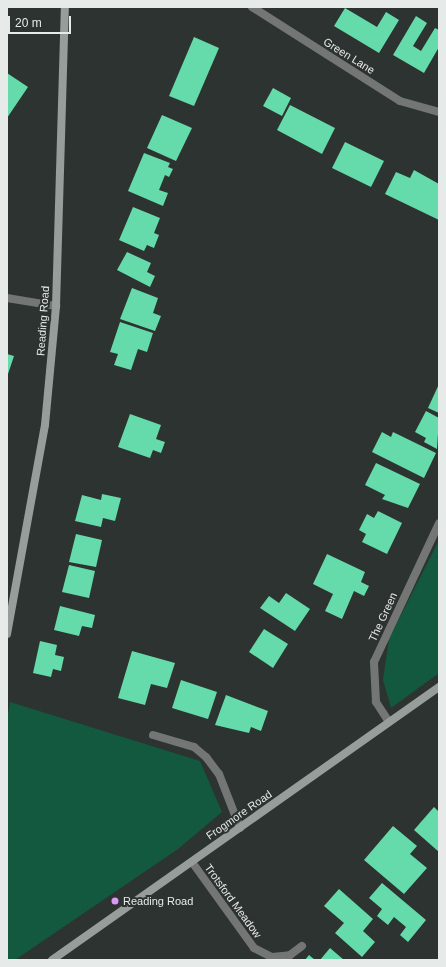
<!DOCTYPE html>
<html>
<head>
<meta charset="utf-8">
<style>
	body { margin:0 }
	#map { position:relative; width:446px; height:967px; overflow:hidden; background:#2d3330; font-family:Helvetica,sans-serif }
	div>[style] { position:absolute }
	.green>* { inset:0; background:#135940 }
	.building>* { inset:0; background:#65daaa }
	.lane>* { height:8px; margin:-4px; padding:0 4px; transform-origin:4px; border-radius:4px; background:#737675 }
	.street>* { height:8px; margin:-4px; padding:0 4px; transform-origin:4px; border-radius:4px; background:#737675 }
	.secondary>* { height:8px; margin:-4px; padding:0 4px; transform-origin:4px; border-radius:4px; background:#979d9a }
	.dots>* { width:11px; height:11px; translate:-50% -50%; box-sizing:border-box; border:2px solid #2d3330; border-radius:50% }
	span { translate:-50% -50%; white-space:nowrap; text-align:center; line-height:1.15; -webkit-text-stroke:4px #2d3330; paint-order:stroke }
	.street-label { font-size:11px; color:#e6eae8 }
	.poi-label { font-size:11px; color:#e6eae8 }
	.left { translate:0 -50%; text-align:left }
	.frame { position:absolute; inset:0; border:8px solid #e6eae8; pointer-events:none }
	.scale { position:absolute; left:8px; top:16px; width:63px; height:18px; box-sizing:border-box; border:2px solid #e6eae8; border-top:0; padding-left:5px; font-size:12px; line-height:14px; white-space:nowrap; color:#e6eae8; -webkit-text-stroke:3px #2d3330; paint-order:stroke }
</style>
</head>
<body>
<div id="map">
	<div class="green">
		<div style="clip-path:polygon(439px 540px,439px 673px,391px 708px,383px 680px,389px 639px)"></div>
		<div style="clip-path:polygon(10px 702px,200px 761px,222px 812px,178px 849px,15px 960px,7px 960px,7px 720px)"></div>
	</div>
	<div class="building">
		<div style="clip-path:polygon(345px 8px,377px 27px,386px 12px,399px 20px,379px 53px,334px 26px)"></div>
		<div style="clip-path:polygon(416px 16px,427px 23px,413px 46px,421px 51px,435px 28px,439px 30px,439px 47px,424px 73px,393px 55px)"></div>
		<div style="clip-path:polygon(194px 37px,219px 48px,194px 106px,169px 96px)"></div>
		<div style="clip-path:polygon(7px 73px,28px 87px,7px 118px)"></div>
		<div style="clip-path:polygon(273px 88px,291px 98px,282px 116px,263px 106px)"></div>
		<div style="clip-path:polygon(290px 105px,335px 128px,322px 154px,277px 130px)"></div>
		<div style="clip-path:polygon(162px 115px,192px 128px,176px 161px,147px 148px)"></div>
		<div style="clip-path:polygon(345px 142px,384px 161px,371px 187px,332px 168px)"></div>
		<div style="clip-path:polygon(144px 153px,170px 163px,168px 167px,173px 169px,169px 177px,165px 175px,159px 190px,168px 193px,163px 206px,128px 191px)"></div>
		<div style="clip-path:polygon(414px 170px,439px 184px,439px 220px,385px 194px,396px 172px,410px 178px)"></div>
		<div style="clip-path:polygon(133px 207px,160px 218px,154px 233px,159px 235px,154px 248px,147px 245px,144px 251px,119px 240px)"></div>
		<div style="clip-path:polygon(127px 252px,151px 263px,147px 272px,155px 276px,150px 287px,117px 270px)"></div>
		<div style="clip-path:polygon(132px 288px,158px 298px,153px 313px,161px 316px,155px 331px,120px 319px)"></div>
		<div style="clip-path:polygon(120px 322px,153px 333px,147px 352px,138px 349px,131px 370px,114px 365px,118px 354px,110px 352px)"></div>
		<div style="clip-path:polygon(7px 354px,14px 356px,7px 377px)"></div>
		<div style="clip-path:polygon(439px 384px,439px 413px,428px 408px)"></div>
		<div style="clip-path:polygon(426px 411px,439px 418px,437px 449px,424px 442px,426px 438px,415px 432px)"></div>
		<div style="clip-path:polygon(130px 414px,161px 425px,156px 439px,165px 442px,161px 453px,153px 450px,150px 458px,118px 447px)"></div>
		<div style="clip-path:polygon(382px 432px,391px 437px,393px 432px,436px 453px,424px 478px,372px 452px)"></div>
		<div style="clip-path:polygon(376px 463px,420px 484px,408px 508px,382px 499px,385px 495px,365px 485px)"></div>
		<div style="clip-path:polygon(102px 494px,121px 498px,115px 521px,103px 518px,101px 527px,75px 521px,82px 495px,101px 500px)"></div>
		<div style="clip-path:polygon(378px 511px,402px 523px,387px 554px,362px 542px,366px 534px,359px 530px,367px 514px,374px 518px)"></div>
		<div style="clip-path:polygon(76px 534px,102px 540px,96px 567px,69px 562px)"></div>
		<div style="clip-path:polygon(327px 554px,365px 572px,361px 582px,369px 586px,364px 596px,354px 591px,342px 619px,325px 611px,333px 594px,313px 584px)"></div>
		<div style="clip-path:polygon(69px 565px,95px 571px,89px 598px,62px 592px)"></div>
		<div style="clip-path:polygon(286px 593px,310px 609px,295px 631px,260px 608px,269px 596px,279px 603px)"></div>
		<div style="clip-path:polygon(60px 606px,95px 615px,92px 628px,82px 626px,79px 636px,54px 630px)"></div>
		<div style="clip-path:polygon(264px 629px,288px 644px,273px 668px,249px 652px)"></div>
		<div style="clip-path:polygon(40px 641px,57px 645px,55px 655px,64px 657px,61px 671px,53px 669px,51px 677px,33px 673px)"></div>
		<div style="clip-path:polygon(132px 651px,175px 663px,167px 688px,151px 684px,145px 705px,118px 698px)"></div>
		<div style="clip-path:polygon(181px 680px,217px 692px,208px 719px,172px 708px)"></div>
		<div style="clip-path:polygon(226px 695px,268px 711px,261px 731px,251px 727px,249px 733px,215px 725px)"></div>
		<div style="clip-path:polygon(434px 807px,439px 812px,439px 852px,414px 830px)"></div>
		<div style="clip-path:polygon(393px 826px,417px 846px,410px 854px,427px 868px,404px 894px,364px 860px)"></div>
		<div style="clip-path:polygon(382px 883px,426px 920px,408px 942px,400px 935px,406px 927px,394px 917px,388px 925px,377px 916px,382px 909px,369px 898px)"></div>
		<div style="clip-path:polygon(339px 889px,373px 919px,363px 931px,375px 942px,362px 957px,335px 933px,344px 923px,324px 906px)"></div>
		<div style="clip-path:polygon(330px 948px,344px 960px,320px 960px)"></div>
		<div style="clip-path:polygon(309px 955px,315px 960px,305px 960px)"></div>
	</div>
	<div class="lane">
		<div style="left:153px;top:735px;width:43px;rotate:16.3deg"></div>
		<div style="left:194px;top:747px;width:16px;rotate:40deg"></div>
		<div style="left:206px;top:757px;width:21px;rotate:53deg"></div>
		<div style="left:219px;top:774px;width:58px;rotate:68.7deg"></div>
	</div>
	<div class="street">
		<div style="left:252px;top:7px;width:175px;rotate:32.4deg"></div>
		<div style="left:400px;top:101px;width:41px;rotate:15.8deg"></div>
		<div style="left:7px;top:298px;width:50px;rotate:9.3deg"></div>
		<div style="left:389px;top:722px;width:24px;rotate:-123deg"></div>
		<div style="left:376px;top:702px;width:40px;rotate:-92.9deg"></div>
		<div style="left:374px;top:662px;width:153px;rotate:-64.9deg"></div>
		<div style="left:192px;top:862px;width:106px;rotate:54.2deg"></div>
		<div style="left:254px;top:948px;width:20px;rotate:27deg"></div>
		<div style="left:272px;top:957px;width:18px;rotate:-6deg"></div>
		<div style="left:290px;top:955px;width:15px;rotate:-37deg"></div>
	</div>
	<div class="secondary">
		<div style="left:7px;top:634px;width:212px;rotate:-79.7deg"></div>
		<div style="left:45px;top:425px;width:120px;rotate:-84.7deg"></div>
		<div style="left:56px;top:306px;width:299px;rotate:-88.3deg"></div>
		<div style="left:52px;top:960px;width:474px;rotate:-35.2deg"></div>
	</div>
	<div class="dots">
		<div style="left:115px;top:901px;background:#d99af7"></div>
	</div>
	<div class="street-label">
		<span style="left:349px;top:56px;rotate:32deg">Green Lane</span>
		<span style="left:43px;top:321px;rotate:-86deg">Reading Road</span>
		<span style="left:383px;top:617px;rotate:-65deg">The Green</span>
		<span style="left:239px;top:815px;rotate:-35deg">Frogmore Road</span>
		<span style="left:233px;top:901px;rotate:54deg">Trotsford Meadow</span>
	</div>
	<div class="poi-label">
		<span class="left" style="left:123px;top:901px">Reading Road</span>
	</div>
	<div class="frame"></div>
	<div class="scale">20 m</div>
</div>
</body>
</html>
